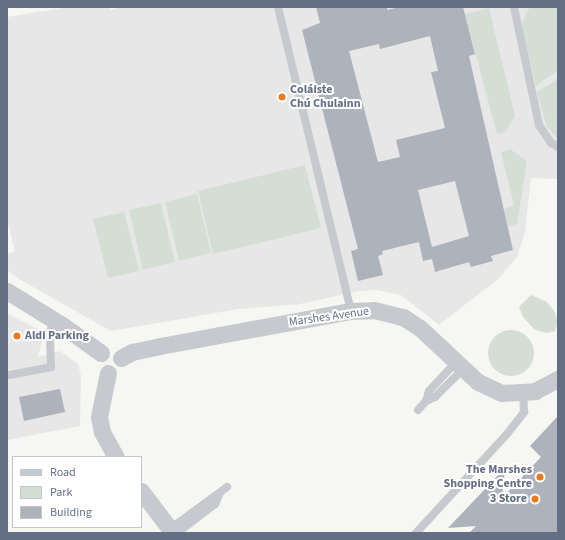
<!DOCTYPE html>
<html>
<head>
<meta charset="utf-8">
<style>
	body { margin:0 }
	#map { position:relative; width:565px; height:540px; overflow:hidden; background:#f6f6f3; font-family:"Source Sans 3",sans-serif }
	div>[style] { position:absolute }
	.built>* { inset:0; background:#e6e7e6 }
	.green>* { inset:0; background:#d5ded4 }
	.round { border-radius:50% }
	.building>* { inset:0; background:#aeb3bb }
	.service>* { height:8px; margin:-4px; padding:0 4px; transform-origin:4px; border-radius:4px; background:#c6c9cd }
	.minor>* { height:17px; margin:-8.5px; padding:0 8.5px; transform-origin:8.5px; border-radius:8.5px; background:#c6c9cd }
	.dots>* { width:11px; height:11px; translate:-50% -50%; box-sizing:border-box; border:2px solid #fff; border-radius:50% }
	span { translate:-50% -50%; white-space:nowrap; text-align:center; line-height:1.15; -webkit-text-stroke:4px #fff; paint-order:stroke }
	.poi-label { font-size:12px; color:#646f85; font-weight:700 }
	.left { translate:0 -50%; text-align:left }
	.right { translate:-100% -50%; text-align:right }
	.street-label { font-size:12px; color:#646f85 }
	.frame { position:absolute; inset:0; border:8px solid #646f85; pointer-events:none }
	.legend { position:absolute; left:12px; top:456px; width:130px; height:72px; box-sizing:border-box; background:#fff; border:1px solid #c1c5ce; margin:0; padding:5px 7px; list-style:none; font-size:12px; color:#646f85 }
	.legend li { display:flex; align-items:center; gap:8px; height:20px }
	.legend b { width:20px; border:1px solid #c1c5ce }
</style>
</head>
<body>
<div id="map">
	<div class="built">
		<div style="clip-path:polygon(69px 7px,109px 7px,110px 10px,121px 7px,558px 7px,558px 179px,531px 178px,525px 232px,517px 257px,498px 279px,439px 325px,401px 295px,377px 290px,359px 291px,300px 304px,238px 309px,111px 331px,19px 279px,7px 270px,7px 254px,15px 252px,7px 219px,7px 17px)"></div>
		<div style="clip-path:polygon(7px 314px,44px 332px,38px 357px,60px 351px,78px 364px,81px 376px,80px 426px,7px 440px)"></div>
	</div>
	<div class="green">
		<div style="clip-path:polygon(530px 7px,558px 7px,558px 70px,536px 86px,523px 33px,522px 22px)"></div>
		<div style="clip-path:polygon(489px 8px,515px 116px,506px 132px,497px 134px,465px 14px)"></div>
		<div style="clip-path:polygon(558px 79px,558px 139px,547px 127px,537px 92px)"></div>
		<div style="clip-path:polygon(510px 149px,527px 161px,517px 224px,508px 226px,504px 209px,514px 205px,501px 152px)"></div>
		<div style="clip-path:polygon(305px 165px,321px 228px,213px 254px,198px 191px)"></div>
		<div style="clip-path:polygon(197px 194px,211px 253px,179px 261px,165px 202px)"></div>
		<div style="clip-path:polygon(161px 203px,175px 262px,143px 270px,129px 210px)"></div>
		<div style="clip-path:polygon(124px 212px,139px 271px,108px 278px,93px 219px)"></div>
		<div style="clip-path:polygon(531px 295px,547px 302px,554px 311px,558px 321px,555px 331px,547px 333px,535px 330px,523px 317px,519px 307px)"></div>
		<div class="round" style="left:488px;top:330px;width:46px;height:46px"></div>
	</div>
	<div class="building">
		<div style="clip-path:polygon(evenodd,316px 7px,387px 7px,387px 10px,400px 7px,463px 7px,475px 54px,469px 56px,513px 250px,491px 256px,493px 261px,471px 267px,469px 262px,435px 272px,432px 259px,423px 261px,419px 242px,382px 251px,383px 254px,378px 256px,383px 275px,358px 281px,351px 251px,358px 249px,302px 30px,320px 23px,316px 7px,430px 36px,438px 71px,431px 72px,445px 128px,396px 140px,400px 157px,378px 162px,349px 51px,379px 44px,380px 49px,430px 36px,316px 7px,455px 181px,469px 236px,432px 247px,418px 190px,455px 181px)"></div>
		<div style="clip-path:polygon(60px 389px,65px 412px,24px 421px,19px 397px)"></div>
		<div style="clip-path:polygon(558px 416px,558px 533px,469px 533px,476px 526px,448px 528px,505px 468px,502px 498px,541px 457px,530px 446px)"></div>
	</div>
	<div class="service">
		<div style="left:278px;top:7px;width:313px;rotate:76.5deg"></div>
		<div style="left:514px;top:7px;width:121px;rotate:78deg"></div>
		<div style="left:539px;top:125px;width:22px;rotate:56deg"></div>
		<div style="left:551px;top:143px;width:8px;rotate:30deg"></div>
		<div style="left:10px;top:375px;width:42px;rotate:-11deg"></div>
		<div style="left:51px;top:367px;width:35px;rotate:-92deg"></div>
		<div style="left:50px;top:332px;width:13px;rotate:-72deg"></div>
		<div style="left:426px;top:401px;width:10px;rotate:-24deg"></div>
		<div style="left:435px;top:397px;width:38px;rotate:-45deg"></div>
		<div style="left:418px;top:410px;width:12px;rotate:-48deg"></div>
		<div style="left:426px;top:401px;width:10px;rotate:-73deg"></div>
		<div style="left:429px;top:391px;width:38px;rotate:-47deg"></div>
		<div style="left:170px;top:529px;width:71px;rotate:-36.4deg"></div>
		<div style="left:177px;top:533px;width:48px;rotate:-37.3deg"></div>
		<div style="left:215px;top:504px;width:12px;rotate:-66deg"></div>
		<div style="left:416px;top:533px;width:134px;rotate:-47.4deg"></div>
		<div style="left:507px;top:434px;width:28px;rotate:-52deg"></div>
		<div style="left:524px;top:412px;width:19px;rotate:-93deg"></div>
	</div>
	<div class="minor">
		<div style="left:7px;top:291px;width:65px;rotate:31.7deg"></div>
		<div style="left:62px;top:325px;width:48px;rotate:35.7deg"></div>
		<div style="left:121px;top:358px;width:13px;rotate:-29deg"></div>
		<div style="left:132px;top:352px;width:29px;rotate:-12deg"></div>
		<div style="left:160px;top:346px;width:194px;rotate:-10.4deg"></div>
		<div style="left:351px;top:311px;width:23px;rotate:-2deg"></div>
		<div style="left:374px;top:310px;width:30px;rotate:14deg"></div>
		<div style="left:403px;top:317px;width:20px;rotate:33deg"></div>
		<div style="left:420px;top:328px;width:79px;rotate:43deg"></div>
		<div style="left:478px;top:382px;width:26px;rotate:25deg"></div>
		<div style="left:502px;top:393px;width:33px;rotate:-3deg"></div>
		<div style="left:535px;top:391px;width:26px;rotate:-28deg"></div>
		<div style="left:108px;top:373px;width:45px;rotate:101.6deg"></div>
		<div style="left:99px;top:417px;width:15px;rotate:79deg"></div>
		<div style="left:102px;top:432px;width:29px;rotate:61deg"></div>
		<div style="left:141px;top:491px;width:53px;rotate:52.7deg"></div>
	</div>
	<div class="dots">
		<div style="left:282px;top:97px;background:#ec791d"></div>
		<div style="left:17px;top:336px;background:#ec791d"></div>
		<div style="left:540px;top:477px;background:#ec791d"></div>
		<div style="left:535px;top:499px;background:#ec791d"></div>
	</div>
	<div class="poi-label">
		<span class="left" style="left:290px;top:97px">Coláiste<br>Chú Chulainn</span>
		<span class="left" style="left:25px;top:336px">Aldi Parking</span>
		<span class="right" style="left:532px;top:477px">The Marshes<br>Shopping Centre</span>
		<span class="right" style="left:527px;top:499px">3 Store</span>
	</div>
	<div class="street-label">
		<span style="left:329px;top:317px;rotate:-8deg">Marshes Avenue</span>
	</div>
	<div class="frame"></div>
	<ul class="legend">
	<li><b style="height:5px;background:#c6c9cd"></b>Road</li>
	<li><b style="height:11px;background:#d5ded4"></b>Park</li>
	<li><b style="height:11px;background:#aeb3bb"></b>Building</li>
	</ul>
</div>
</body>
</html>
